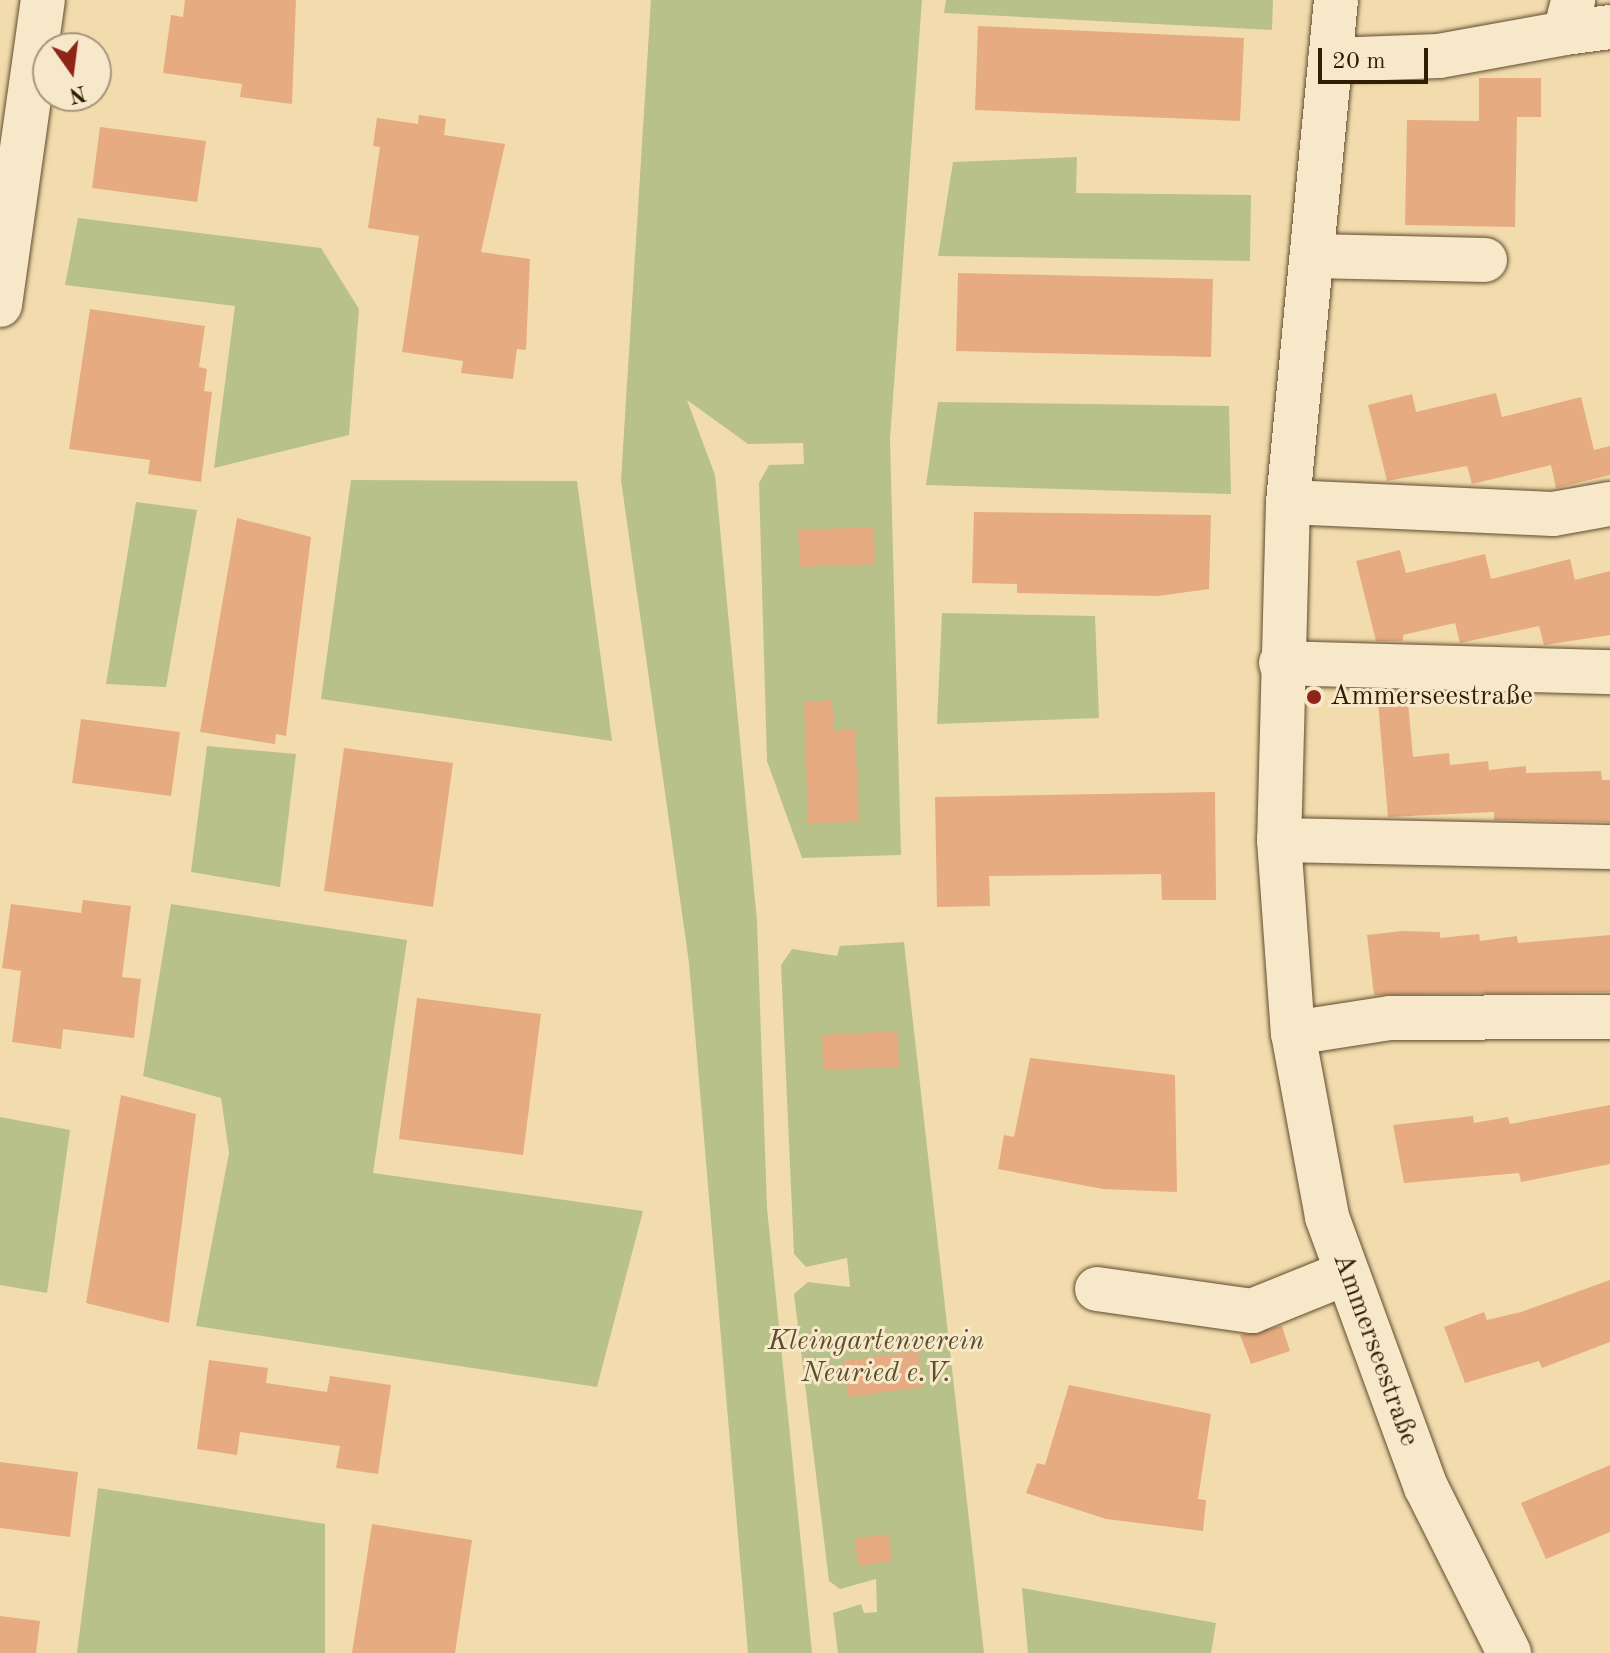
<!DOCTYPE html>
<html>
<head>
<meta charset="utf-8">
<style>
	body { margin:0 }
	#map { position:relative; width:1610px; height:1653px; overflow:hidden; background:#f2dcae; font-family:"Old Standard TT",serif }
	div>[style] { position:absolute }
	.green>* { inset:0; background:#b9c18b }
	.building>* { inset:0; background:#e6ab81 }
	.roads { filter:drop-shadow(0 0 2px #614c2e) drop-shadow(0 0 2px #614c2e) }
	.minor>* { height:44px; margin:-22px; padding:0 22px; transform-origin:22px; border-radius:22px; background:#f7e8ca }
	.dots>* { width:22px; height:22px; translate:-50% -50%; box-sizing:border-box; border:4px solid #f7e8ca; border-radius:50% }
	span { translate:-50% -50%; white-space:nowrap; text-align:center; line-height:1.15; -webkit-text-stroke:6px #f7e8ca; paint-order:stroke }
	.poi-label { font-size:28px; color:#311c04 }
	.left { translate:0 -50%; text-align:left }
	.park-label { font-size:28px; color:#5a4e2c; font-style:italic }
	.street-label { font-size:28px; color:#311c04 }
	.north { position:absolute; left:32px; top:32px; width:80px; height:80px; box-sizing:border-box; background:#f7e8ca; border:2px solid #a8967b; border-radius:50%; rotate:166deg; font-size:22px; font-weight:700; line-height:32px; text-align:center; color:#311c04 }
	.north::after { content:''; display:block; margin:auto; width:28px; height:36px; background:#8f2418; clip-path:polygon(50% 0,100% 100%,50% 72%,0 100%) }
	.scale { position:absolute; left:1318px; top:48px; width:110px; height:36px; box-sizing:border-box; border:4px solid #311c04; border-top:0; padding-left:10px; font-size:24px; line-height:28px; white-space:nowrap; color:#311c04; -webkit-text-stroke:6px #f7e8ca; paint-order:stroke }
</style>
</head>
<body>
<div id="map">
	<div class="green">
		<div style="clip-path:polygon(651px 0,922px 0,890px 439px,901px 855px,802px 858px,767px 761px,759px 483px,769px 465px,804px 464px,803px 443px,748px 444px,687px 400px,715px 475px,757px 921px,767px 1208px,812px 1653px,748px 1653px,689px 963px,621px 480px)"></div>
		<div style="clip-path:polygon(946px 0,1273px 0,1272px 30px,944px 13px)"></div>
		<div style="clip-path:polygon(1077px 157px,1076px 193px,1251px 195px,1250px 261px,938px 256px,953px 162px)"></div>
		<div style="clip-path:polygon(78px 218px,321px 248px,359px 309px,349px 435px,214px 468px,235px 306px,65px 285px)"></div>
		<div style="clip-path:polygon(938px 402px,1229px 406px,1231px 494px,926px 485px)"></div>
		<div style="clip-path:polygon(351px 480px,577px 481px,612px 741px,321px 699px)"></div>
		<div style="clip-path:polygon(136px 502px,197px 510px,166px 687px,106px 684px)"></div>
		<div style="clip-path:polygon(942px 613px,1095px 616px,1099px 718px,937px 724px)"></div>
		<div style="clip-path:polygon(207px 746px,296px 754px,280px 887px,191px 872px)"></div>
		<div style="clip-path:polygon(171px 904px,407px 940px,373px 1173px,643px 1211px,597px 1387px,196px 1326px,229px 1153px,221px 1098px,143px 1076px)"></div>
		<div style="clip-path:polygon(904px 942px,984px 1653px,838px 1653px,833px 1613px,861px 1604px,864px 1613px,877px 1612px,876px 1579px,840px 1589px,829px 1581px,794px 1294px,808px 1282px,850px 1287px,847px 1258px,806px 1267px,794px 1254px,781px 965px,792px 949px,837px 956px,840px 946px)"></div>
		<div style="clip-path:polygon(0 1117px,70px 1130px,47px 1293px,0 1285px)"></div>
		<div style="clip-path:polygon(98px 1488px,325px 1524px,325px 1653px,77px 1653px)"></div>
		<div style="clip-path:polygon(1022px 1588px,1216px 1623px,1211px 1653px,1028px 1653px)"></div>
	</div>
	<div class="building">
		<div style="clip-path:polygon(185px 0,296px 0,292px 104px,240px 97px,242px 84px,163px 73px,171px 15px,183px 17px)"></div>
		<div style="clip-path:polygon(978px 26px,1244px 38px,1240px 121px,975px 110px)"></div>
		<div style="clip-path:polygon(1479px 78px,1541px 78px,1541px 117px,1517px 117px,1515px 227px,1405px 225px,1407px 120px,1479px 121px)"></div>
		<div style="clip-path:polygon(419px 115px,446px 119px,444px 135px,505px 144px,481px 252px,530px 259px,526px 350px,517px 349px,513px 379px,461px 373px,463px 361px,402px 352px,419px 236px,368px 228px,380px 147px,373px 146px,377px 118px,418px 124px)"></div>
		<div style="clip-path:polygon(100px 127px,206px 141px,197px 202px,92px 188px)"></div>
		<div style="clip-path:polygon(958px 273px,1213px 279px,1211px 357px,956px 351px)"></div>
		<div style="clip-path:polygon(90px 309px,205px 326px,199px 367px,207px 369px,204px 391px,212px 392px,201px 482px,148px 474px,150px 460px,69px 449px)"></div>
		<div style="clip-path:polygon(1496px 393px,1502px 417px,1581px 397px,1594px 450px,1610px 446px,1610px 475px,1556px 488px,1551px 465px,1472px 484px,1467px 466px,1387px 481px,1368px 405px,1412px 394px,1416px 412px)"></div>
		<div style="clip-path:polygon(974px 512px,1211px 515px,1209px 589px,1158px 596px,1017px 593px,1017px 584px,972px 583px)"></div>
		<div style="clip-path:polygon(237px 518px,311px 537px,286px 736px,276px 734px,275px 744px,200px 732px)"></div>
		<div style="clip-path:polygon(874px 527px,875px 564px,800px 567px,798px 530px)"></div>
		<div style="clip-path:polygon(1400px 550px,1406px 573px,1485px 554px,1491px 579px,1570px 559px,1575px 580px,1610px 571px,1610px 635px,1544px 645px,1539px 626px,1460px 643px,1455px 623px,1403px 635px,1403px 641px,1376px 641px,1356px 561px)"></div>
		<div style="clip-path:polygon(1377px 691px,1407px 691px,1413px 757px,1449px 753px,1450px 765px,1488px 761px,1489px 770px,1526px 766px,1526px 773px,1601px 771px,1602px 780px,1610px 780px,1610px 822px,1494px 820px,1494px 812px,1388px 817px)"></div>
		<div style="clip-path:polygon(832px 700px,834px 731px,855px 729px,859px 822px,808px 823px,804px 702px)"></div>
		<div style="clip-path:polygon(81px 719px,180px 732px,171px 796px,72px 783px)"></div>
		<div style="clip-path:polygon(344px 748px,453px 763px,433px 907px,324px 891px)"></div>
		<div style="clip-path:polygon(1215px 792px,1216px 900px,1162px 900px,1161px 874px,989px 876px,990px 906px,937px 907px,935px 797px)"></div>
		<div style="clip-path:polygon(83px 900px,131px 906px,122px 977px,141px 979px,134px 1038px,63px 1029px,61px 1049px,12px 1042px,21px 971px,2px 968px,11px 904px,81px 913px)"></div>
		<div style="clip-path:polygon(1402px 931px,1440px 932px,1440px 938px,1479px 934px,1480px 941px,1517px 936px,1518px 943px,1610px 935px,1610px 992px,1374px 995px,1367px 935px)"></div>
		<div style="clip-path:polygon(417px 998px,541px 1014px,523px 1155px,399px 1139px)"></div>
		<div style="clip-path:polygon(898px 1031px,899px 1067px,823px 1070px,822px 1035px)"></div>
		<div style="clip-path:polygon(1030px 1058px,1175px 1075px,1177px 1192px,1103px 1189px,998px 1169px,1004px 1135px,1014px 1137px)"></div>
		<div style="clip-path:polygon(121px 1095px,196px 1114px,169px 1323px,86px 1303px)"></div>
		<div style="clip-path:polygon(1610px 1105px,1610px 1164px,1521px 1182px,1519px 1173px,1404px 1183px,1393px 1125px,1473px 1116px,1474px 1123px,1508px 1117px,1510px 1124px)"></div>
		<div style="clip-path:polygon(1610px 1280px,1610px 1342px,1542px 1368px,1539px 1361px,1465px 1383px,1444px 1327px,1484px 1312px,1487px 1320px,1521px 1312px)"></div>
		<div style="clip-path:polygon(1282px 1326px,1290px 1351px,1251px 1364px,1240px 1335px)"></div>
		<div style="clip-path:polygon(918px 1351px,923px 1387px,848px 1397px,843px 1361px)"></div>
		<div style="clip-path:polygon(209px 1360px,268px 1368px,266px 1383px,327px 1392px,330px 1376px,391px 1385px,378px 1474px,336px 1468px,340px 1446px,240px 1432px,237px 1455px,197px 1449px)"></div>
		<div style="clip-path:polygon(1069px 1385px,1211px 1414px,1198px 1499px,1206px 1500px,1203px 1531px,1106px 1519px,1026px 1493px,1037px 1463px,1045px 1465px)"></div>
		<div style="clip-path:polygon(0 1462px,78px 1472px,70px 1537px,0 1528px)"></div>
		<div style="clip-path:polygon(1610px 1465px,1610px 1532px,1546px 1559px,1521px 1503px)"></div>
		<div style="clip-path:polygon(372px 1524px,472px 1540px,455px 1653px,352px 1653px)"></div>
		<div style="clip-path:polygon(888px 1534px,892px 1561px,859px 1566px,854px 1539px)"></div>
		<div style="clip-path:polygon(0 1616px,40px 1621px,36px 1653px,0 1653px)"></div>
	</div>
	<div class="roads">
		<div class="minor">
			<div style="left:1336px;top:0;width:504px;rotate:95.46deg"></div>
			<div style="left:1288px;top:502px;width:338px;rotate:91.5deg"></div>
			<div style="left:1279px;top:840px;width:194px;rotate:85.9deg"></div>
			<div style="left:1293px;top:1033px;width:187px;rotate:79.5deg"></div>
			<div style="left:1327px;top:1217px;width:288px;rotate:69.9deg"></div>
			<div style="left:1426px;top:1487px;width:186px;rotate:63.4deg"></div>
			<div style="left:1565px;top:33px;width:45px;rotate:-7.6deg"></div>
			<div style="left:1330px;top:60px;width:109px;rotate:-2.1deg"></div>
			<div style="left:1439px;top:56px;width:128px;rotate:-10.3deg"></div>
			<div style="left:1565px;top:33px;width:34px;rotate:-76deg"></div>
			<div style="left:1313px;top:256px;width:172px;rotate:1.3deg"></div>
			<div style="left:0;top:305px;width:308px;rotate:-82deg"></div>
			<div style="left:1288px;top:502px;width:265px;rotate:2.6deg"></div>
			<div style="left:1553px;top:514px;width:58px;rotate:-10deg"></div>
			<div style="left:1281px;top:663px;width:329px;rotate:1.6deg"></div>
			<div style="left:1279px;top:840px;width:331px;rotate:1.2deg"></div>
			<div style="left:1293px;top:1033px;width:98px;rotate:-8.8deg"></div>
			<div style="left:1390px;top:1018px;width:220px;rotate:-0.3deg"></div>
			<div style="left:1097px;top:1289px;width:157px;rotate:8.1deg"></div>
			<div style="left:1252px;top:1311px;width:101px;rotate:-22deg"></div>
		</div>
	</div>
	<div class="dots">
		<div style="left:1314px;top:697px;background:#8f2418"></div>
	</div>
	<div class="poi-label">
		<span class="left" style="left:1330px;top:697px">Ammerseestraße</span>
	</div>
	<div class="park-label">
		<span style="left:876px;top:1358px">Kleingartenverein<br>Neuried e.V.</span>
	</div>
	<div class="street-label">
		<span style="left:1375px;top:1350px;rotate:70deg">Ammerseestraße</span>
	</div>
	<div class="north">N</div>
	<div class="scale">20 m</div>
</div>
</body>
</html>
